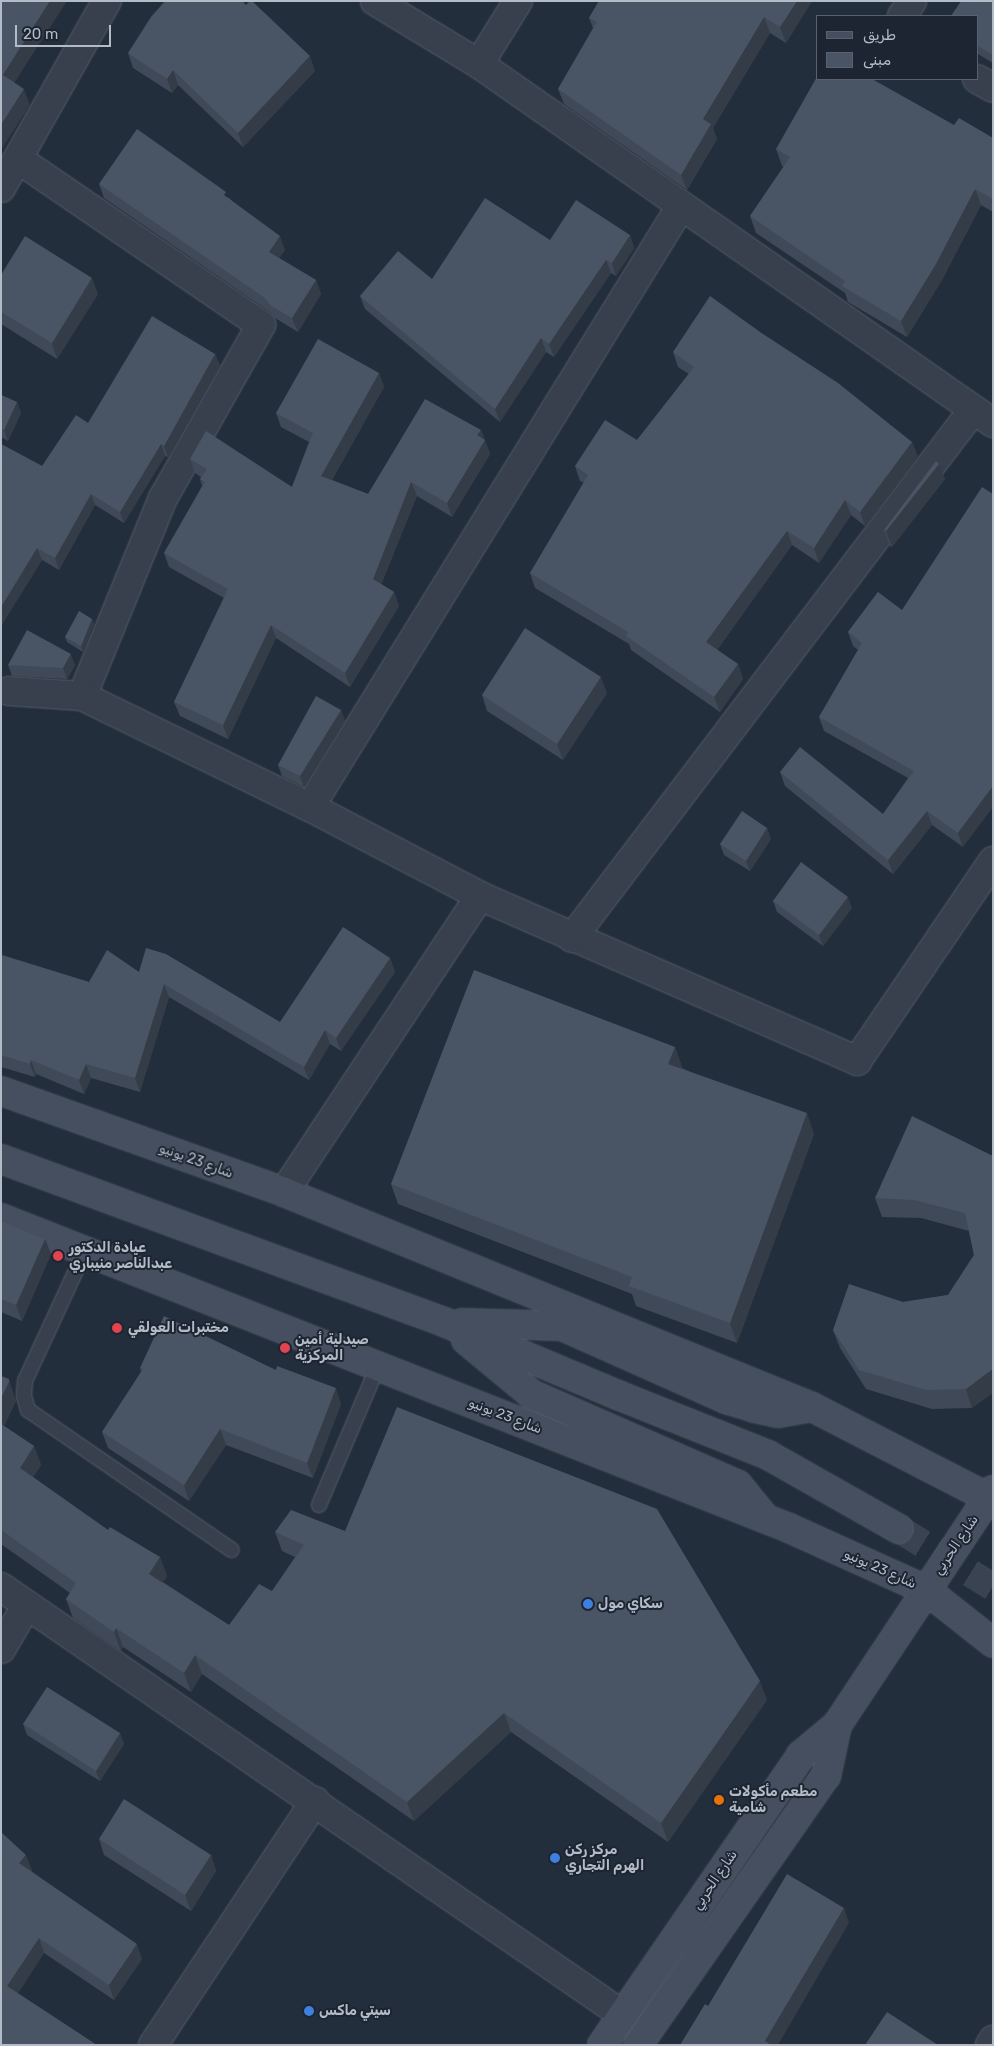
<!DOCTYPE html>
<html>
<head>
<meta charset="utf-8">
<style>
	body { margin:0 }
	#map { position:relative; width:994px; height:2046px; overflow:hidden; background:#232e3c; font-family:Rubik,Cairo,sans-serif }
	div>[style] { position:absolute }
	.secondary-tunnel>* { height:28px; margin-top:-14px; transform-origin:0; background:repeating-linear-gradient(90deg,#394351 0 28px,transparent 0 42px) }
	.roads { filter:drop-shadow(0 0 1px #555e6a) drop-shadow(0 0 1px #555e6a) }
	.lane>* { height:14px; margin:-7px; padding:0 7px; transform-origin:7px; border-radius:7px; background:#37404c }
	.street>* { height:28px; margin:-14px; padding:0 14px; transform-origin:14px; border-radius:14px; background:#37404c }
	.secondary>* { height:28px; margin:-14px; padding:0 14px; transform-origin:14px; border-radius:14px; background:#454f5f }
	.wall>* { inset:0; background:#3f4957 }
	.shaded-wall>* { inset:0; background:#333c47 }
	.building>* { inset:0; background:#495565 }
	.dots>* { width:14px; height:14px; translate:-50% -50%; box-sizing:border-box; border:2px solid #1c2531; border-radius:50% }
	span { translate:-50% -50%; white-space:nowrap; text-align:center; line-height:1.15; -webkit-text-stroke:4px #1c2531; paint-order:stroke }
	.street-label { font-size:14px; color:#b3bbc7 }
	.poi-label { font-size:14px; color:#b3bbc7; font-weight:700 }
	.left { translate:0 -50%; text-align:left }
	.frame { position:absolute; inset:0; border:2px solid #b3bbc7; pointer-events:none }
	.legend { position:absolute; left:816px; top:15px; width:162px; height:65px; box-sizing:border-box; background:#1c2531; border:1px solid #58616d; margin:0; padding:6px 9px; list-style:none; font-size:15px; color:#b3bbc7 }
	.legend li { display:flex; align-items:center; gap:10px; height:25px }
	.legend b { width:25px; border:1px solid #58616d }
	.scale { position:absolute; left:15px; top:25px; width:96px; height:22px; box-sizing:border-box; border:2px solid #b3bbc7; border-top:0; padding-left:6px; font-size:15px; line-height:18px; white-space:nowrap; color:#b3bbc7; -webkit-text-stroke:4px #1c2531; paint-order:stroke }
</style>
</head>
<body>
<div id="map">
	<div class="secondary-tunnel">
		<div style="left:899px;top:1529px;width:110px;rotate:31.7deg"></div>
	</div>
	<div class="roads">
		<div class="lane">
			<div style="left:85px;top:1251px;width:143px;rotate:114.8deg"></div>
			<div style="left:25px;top:1381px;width:15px;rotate:94deg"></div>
			<div style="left:24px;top:1396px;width:15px;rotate:74deg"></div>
			<div style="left:28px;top:1410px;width:247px;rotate:34.5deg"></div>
			<div style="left:319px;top:1505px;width:151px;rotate:-67deg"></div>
		</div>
		<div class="street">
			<div style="left:375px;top:1px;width:122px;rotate:31.2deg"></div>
			<div style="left:479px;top:64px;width:627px;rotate:34.93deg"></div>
			<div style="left:902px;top:16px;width:18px;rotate:-56deg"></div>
			<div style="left:479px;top:64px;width:74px;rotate:-58.2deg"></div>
			<div style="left:977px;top:79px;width:18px;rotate:29deg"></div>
			<div style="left:18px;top:159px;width:294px;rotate:34.3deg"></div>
			<div style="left:261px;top:325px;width:199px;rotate:119.5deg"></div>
			<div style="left:163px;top:498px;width:214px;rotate:112.2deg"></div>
			<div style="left:1px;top:188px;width:215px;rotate:-60.5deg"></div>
			<div style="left:9px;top:691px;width:73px;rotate:3.9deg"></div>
			<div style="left:82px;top:696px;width:254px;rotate:26deg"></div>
			<div style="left:310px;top:807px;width:192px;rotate:27.6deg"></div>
			<div style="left:480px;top:896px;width:412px;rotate:23.6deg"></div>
			<div style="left:857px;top:1061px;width:242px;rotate:-55.8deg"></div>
			<div style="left:310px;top:807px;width:706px;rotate:-58.31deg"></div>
			<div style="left:572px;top:938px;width:663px;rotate:-52.78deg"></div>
			<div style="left:284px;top:1192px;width:355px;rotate:-56.5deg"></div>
			<div style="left:1px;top:1587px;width:755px;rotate:34.53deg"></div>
			<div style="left:1px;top:1649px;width:51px;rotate:-59.4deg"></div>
			<div style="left:153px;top:2045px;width:293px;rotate:-56.4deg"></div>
			<div style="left:990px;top:2045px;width:6px;rotate:-59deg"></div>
		</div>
		<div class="secondary">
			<div style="left:1px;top:1091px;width:300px;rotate:19.6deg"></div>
			<div style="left:284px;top:1192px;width:570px;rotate:22.16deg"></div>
			<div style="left:812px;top:1407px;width:203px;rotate:27.2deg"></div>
			<div style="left:1px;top:1159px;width:472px;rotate:20.2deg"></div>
			<div style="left:444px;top:1322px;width:191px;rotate:22.8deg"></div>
			<div style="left:620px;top:1396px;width:159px;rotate:21.7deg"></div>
			<div style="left:768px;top:1455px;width:150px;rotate:29.5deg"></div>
			<div style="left:1px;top:1218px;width:847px;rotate:21.47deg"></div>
			<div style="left:789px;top:1528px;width:150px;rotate:24.3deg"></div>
			<div style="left:926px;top:1590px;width:85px;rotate:38.3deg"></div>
			<div style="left:462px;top:1323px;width:100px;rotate:1.7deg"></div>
			<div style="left:562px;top:1326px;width:180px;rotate:24deg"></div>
			<div style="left:726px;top:1399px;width:30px;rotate:17deg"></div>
			<div style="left:755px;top:1408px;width:24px;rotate:12deg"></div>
			<div style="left:778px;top:1413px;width:34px;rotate:-10deg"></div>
			<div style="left:466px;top:1340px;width:85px;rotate:39.7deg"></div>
			<div style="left:531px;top:1394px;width:226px;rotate:23.7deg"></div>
			<div style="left:738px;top:1485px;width:41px;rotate:50.9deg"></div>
			<div style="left:602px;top:2045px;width:352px;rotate:-55.5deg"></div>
			<div style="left:801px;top:1755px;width:47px;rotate:-39.8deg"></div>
			<div style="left:837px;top:1725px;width:282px;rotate:-56.4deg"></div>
			<div style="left:638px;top:2045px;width:328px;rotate:-55.1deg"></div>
			<div style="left:826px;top:1776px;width:52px;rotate:-77.8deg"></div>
		</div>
	</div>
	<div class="wall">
		<div style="clip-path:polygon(599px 1px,812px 1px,786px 43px,770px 33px,713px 128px,717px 139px,687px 190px,564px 104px,558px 89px,593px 28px,589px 18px)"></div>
		<div style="clip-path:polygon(993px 1px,993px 63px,978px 54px,978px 16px)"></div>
		<div style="clip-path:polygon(128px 53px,315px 71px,243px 147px,178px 85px,172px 93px,133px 68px)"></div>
		<div style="clip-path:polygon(954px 125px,993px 138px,993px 212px,981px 205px,942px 280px,907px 337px,848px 302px,845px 293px,756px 233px,750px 216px,784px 167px,782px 166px,776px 149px)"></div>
		<div style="clip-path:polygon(99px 184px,229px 198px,285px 250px,279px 258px,316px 280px,321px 294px,298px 332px,275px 318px,270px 312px,104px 198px)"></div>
		<div style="clip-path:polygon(630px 235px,634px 248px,616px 276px,611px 273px,554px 357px,546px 352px,500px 422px,365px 309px,360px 296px,432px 279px,550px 240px)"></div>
		<div style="clip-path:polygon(1px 275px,98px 294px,57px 359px,1px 324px)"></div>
		<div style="clip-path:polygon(673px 352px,912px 442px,918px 457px,865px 526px,851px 515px,819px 563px,792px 545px,717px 650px,738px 664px,743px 679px,720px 712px,631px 650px,629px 644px,535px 588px,530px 573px,584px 483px,580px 481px,575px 466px,637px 440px,689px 374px,678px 367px)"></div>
		<div style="clip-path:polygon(215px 354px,220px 366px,168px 457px,165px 456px,124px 523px,95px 505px,59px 570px,42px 560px,1px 626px,1px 444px,42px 466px,88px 423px)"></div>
		<div style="clip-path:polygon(379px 373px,384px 387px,332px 480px,368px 494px,481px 430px,490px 454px,452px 517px,417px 496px,381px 584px,394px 592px,399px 606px,350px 687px,276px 638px,228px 739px,180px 716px,174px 702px,224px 598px,169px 567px,164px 553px,202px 486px,200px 479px,201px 477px,195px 473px,190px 459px,292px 487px,309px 442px,281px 427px,276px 413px)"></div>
		<div style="clip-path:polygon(1px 395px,17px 402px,21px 413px,8px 441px,1px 437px)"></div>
		<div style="clip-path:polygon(939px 464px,945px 479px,892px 547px,890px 546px,884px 530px)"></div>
		<div style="clip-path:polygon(878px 592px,963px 847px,932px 825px,893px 874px,785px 786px,780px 772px,883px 814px,908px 778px,824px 731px,819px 717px,858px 650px,853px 646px,848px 632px)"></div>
		<div style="clip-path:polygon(92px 619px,94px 624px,83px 652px,67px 642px,65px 637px)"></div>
		<div style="clip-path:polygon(8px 665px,75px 665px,67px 679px,12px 676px)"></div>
		<div style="clip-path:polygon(607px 693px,563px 760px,487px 711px,482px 695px)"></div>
		<div style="clip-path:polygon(341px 710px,345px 721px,304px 787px,282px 776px,278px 765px)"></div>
		<div style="clip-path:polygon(767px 828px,771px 839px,750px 871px,724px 855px,720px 844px)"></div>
		<div style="clip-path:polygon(773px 901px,852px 908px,823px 946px,777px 912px)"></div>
		<div style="clip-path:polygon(1px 956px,89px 982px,139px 972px,280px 1022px,390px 958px,395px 972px,341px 1051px,330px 1044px,309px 1080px,169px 997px,140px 1092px,91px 1078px,84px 1094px,36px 1074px,35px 1077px,1px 1067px)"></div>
		<div style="clip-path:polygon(675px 1047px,682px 1067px,682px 1068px,814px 1134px,737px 1343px,636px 1306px,632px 1294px,398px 1204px,391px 1184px)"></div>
		<div style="clip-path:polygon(993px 1156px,972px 1408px,932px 1409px,866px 1389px,840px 1348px,833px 1330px,903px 1302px,948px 1295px,974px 1255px,969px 1231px,921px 1218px,882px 1217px,875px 1198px)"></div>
		<div style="clip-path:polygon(1px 1221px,45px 1239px,51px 1254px,22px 1321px,1px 1312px)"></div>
		<div style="clip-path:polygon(140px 1368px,276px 1370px,341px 1404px,313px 1478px,226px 1445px,189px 1501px,108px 1448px,102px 1432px,141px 1372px)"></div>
		<div style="clip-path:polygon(1px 1376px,16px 1401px,4px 1426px,34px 1446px,41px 1465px,33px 1477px,108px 1530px,160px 1557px,167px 1576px,163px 1582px,229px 1625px,272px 1591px,295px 1557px,282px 1551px,275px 1532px,767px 1700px,668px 1842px,511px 1732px,414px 1821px,202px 1674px,191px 1692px,123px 1647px,121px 1651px,73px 1618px,66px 1599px,70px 1593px,1px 1544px)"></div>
		<div style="clip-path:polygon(23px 1724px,120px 1733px,124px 1744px,100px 1781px,27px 1735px)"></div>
		<div style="clip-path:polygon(1px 1832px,32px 1870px,31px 1871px,142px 1959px,114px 2000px,44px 1953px,18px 1993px,1px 2045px)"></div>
		<div style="clip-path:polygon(99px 1839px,211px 1855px,216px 1871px,191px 1911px,104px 1855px)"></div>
	</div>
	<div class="shaded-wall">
		<div style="clip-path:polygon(50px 1px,67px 1px,9px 91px,3px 75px)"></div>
		<div style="clip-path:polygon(797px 1px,812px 1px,786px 43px,780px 27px)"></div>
		<div style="clip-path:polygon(764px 17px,770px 33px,713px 128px,717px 139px,687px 190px,681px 175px,703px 119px)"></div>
		<div style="clip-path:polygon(310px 56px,315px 71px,243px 147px,238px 133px)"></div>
		<div style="clip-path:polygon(173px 70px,178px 85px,172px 93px,167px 79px)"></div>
		<div style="clip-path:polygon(24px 89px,30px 105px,1px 150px,1px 125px)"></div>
		<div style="clip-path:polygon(975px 189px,981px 205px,942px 280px,907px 337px,901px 321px)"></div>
		<div style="clip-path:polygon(630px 235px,634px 248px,616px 276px,612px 263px)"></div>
		<div style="clip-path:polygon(280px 236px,285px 250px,274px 266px,269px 252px)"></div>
		<div style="clip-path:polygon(606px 260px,611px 273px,554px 357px,549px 344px)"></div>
		<div style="clip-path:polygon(92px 278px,98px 294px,57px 359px,52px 343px)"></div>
		<div style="clip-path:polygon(316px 280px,321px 294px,298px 332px,292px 318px)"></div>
		<div style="clip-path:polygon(541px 338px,546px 352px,500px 422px,495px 409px)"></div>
		<div style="clip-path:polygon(215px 354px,220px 366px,168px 457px,164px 446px)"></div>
		<div style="clip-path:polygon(379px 373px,384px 387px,326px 490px,321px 476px)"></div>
		<div style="clip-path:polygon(17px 402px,21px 413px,8px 441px,4px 430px)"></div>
		<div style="clip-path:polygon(481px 430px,490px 454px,452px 517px,447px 503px,477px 435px)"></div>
		<div style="clip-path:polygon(912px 442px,918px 457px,865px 526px,860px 512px)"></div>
		<div style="clip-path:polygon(161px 444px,165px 456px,124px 523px,120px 512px)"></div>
		<div style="clip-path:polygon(939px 464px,945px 479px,892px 547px,886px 531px)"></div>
		<div style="clip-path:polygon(411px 482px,417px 496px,378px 593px,373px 579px)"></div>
		<div style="clip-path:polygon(91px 494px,95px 505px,59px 570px,55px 558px)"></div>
		<div style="clip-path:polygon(845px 500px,851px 515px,819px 563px,814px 548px)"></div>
		<div style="clip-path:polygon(787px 531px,792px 545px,712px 657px,706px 642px)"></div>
		<div style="clip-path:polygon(37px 548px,42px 560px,1px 626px,1px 607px)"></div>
		<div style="clip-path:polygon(394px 592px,399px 606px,350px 687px,345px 673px)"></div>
		<div style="clip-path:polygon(92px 619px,94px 624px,83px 652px,81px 646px)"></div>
		<div style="clip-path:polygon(271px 625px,276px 638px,228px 739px,223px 725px)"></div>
		<div style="clip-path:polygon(71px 654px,75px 665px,67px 679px,63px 668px)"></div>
		<div style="clip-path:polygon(738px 664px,743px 679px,720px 712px,714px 697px)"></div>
		<div style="clip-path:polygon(601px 677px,607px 693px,563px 760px,557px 744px)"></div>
		<div style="clip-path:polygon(341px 710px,345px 721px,304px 787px,300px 776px)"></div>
		<div style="clip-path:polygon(993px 786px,993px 807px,963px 847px,958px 833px)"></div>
		<div style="clip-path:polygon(927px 811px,932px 825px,893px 874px,888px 860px)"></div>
		<div style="clip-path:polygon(767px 828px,771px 839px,750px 871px,746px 861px)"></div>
		<div style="clip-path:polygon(848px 897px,852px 908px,823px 946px,819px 935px)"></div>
		<div style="clip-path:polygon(390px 958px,395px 972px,341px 1051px,336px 1038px)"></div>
		<div style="clip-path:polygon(164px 984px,169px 997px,140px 1092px,135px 1078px)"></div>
		<div style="clip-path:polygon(325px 1030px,330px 1044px,309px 1080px,304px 1067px)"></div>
		<div style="clip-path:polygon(675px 1047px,682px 1067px,676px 1084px,668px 1064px)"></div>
		<div style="clip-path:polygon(31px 1060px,36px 1074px,35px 1077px,30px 1064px)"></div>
		<div style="clip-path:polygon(86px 1064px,91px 1078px,84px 1094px,79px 1080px)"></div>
		<div style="clip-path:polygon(807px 1113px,814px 1134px,737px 1343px,730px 1323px)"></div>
		<div style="clip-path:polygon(45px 1239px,51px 1254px,22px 1321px,16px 1305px)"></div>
		<div style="clip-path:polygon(993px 1369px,993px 1393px,972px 1408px,966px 1389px)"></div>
		<div style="clip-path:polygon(9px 1379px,16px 1401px,1px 1431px,1px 1398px)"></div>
		<div style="clip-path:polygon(336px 1388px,341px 1404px,313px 1478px,307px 1463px)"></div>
		<div style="clip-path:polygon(220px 1429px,226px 1445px,189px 1501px,184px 1485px)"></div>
		<div style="clip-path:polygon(34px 1446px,41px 1465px,27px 1487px,20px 1468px)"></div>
		<div style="clip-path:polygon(160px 1557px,167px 1576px,156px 1593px,149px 1574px)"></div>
		<div style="clip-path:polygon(116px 1628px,123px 1647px,121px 1651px,114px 1632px)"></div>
		<div style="clip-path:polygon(195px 1655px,202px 1674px,191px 1692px,184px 1673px)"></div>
		<div style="clip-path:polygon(760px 1681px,767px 1700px,668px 1842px,661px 1823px)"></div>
		<div style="clip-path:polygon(504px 1713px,511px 1732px,414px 1821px,407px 1802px)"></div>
		<div style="clip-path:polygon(120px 1733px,124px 1744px,100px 1781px,96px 1771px)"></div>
		<div style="clip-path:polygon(26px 1855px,32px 1870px,25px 1878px,19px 1863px)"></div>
		<div style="clip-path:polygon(211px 1855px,216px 1871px,191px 1911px,185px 1895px)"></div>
		<div style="clip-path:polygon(844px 1908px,849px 1923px,778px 2045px,767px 2045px,765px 2041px)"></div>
		<div style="clip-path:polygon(39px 1938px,44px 1953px,13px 2001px,7px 1986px)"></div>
		<div style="clip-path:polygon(137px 1944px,142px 1959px,114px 2000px,109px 1985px)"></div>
	</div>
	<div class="building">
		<div style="clip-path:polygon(1px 1px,50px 1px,3px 75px,24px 89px,1px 125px)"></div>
		<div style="clip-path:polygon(165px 1px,242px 1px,246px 5px,250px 1px,252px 1px,310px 56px,238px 133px,173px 70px,167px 79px,128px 53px,151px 17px)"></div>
		<div style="clip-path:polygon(599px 1px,797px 1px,780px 27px,764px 17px,703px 119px,711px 124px,681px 175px,558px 89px,597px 22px,589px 18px)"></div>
		<div style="clip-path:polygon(961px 1px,993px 1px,993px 55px,978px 46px,978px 16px,951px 16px)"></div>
		<div style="clip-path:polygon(818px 75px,818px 79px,872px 79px,954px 125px,959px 118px,993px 138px,993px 199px,975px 189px,936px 264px,901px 321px,842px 286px,845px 281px,750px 216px,790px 157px,776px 149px)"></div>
		<div style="clip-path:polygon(137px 129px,226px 192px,224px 195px,280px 236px,269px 252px,316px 280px,292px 318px,270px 305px,265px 298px,99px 184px)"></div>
		<div style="clip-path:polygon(485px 198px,550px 240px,576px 200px,630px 235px,612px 263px,606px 260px,549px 344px,541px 338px,495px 409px,360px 296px,398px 251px,432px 279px)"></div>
		<div style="clip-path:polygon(25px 236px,92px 278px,52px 343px,1px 312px,1px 275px)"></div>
		<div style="clip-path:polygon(710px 296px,760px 332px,838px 383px,912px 442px,860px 512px,845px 500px,814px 548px,787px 531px,706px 642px,738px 664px,714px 697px,626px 636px,628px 632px,530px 573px,588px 475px,575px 466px,605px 420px,637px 440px,694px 367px,673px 352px)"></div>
		<div style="clip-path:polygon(152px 316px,215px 354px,164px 446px,161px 444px,120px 512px,91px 494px,55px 558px,37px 548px,1px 607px,1px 444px,42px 466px,76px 415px,88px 423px)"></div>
		<div style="clip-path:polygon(318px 339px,379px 373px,321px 476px,368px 494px,425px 399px,481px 430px,477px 435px,485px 440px,447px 503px,411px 482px,373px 579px,394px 592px,345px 673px,271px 625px,223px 725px,174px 702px,228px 589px,164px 553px,205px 482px,200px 479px,207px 469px,190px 459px,206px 431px,292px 487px,313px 433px,276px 413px)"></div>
		<div style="clip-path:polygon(1px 395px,17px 402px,4px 430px,1px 428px)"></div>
		<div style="clip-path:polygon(936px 461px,939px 464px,886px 531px,884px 530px)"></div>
		<div style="clip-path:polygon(982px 487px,993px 494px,993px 786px,958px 833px,927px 811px,888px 860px,780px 772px,800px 747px,883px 814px,914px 771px,819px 717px,862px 643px,848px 632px,878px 592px,902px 610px)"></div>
		<div style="clip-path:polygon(79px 611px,92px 619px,81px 646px,65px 637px)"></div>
		<div style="clip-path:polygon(525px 628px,601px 677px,557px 744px,482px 695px)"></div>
		<div style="clip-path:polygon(27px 630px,71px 654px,63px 668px,8px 665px)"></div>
		<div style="clip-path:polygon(316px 696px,341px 710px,300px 776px,278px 765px)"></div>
		<div style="clip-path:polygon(742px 811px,767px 828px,746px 861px,720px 844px)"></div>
		<div style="clip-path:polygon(801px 862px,848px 897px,819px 935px,773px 901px)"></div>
		<div style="clip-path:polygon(343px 927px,390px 958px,336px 1038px,325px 1030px,304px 1067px,164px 984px,135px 1078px,86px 1064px,79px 1080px,31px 1060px,30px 1064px,1px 1055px,2px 955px,89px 982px,107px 950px,139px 972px,146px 948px,166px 954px,280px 1022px)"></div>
		<div style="clip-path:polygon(474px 970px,675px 1047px,668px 1064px,807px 1113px,730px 1323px,629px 1286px,632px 1277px,391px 1184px)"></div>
		<div style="clip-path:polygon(912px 1116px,993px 1156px,993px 1369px,966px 1389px,926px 1390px,859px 1370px,833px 1330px,849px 1284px,903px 1302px,948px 1295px,974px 1255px,965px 1213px,914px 1200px,875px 1198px)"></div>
		<div style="clip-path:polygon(1px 1221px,45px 1239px,16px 1305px,1px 1299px)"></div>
		<div style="clip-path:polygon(164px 1316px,276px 1370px,277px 1366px,336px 1388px,307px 1463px,220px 1429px,184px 1485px,102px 1432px,143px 1369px,140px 1368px)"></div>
		<div style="clip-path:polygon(1px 1376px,9px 1379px,9px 1382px,1px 1398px)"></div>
		<div style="clip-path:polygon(397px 1407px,657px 1509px,760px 1681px,661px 1823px,504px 1713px,407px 1802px,195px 1655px,184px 1673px,116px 1628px,114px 1632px,66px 1599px,76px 1583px,1px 1530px,1px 1424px,34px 1446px,20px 1468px,108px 1530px,110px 1527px,160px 1557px,149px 1574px,229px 1625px,259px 1584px,272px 1591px,304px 1545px,275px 1532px,291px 1510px,345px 1531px)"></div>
		<div style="clip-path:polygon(47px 1687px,120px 1733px,96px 1771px,23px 1724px)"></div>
		<div style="clip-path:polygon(124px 1799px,211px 1855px,185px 1895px,99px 1839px)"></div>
		<div style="clip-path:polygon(1px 1832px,26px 1855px,19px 1863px,137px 1944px,109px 1985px,39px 1938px,7px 1986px,97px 2045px,1px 2045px)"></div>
		<div style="clip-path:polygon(787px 1874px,844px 1908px,765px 2041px,771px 2045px,680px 2045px,705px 2004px,708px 2006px)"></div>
		<div style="clip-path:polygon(887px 2012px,938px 2045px,865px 2045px)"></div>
	</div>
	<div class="dots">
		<div style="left:58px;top:1256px;background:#e0444e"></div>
		<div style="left:117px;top:1328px;background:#e0444e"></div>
		<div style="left:285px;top:1348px;background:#e0444e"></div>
		<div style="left:588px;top:1604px;background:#3f7fe0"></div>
		<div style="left:719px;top:1800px;background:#e8710a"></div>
		<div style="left:555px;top:1858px;background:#3f7fe0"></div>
		<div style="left:309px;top:2011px;background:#3f7fe0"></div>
	</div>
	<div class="street-label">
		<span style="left:196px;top:1161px;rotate:20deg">شارع 23 يونيو</span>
		<span style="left:505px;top:1416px;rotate:21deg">شارع 23 يونيو</span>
		<span style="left:956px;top:1545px;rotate:-56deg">شارع الحربي</span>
		<span style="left:880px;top:1569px;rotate:24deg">شارع 23 يونيو</span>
		<span style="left:715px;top:1880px;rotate:-56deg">شارع الحربي</span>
	</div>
	<div class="poi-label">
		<span class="left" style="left:69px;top:1256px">عيادة الدكتور<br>عبدالناصر منيباري</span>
		<span class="left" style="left:128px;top:1328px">مختبرات العولقي</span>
		<span class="left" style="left:295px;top:1348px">صيدلية أمين<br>المركزية</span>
		<span class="left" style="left:598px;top:1604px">سكاي مول</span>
		<span class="left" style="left:729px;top:1800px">مطعم مأكولات<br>شامية</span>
		<span class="left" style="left:565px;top:1858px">مركز ركن<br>الهرم التجاري</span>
		<span class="left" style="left:319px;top:2011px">سيتي ماكس</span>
	</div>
	<div class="frame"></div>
	<ul class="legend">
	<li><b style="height:6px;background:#454f5f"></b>طريق</li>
	<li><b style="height:14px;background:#495565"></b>مبنى</li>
	</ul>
	<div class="scale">20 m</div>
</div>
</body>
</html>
